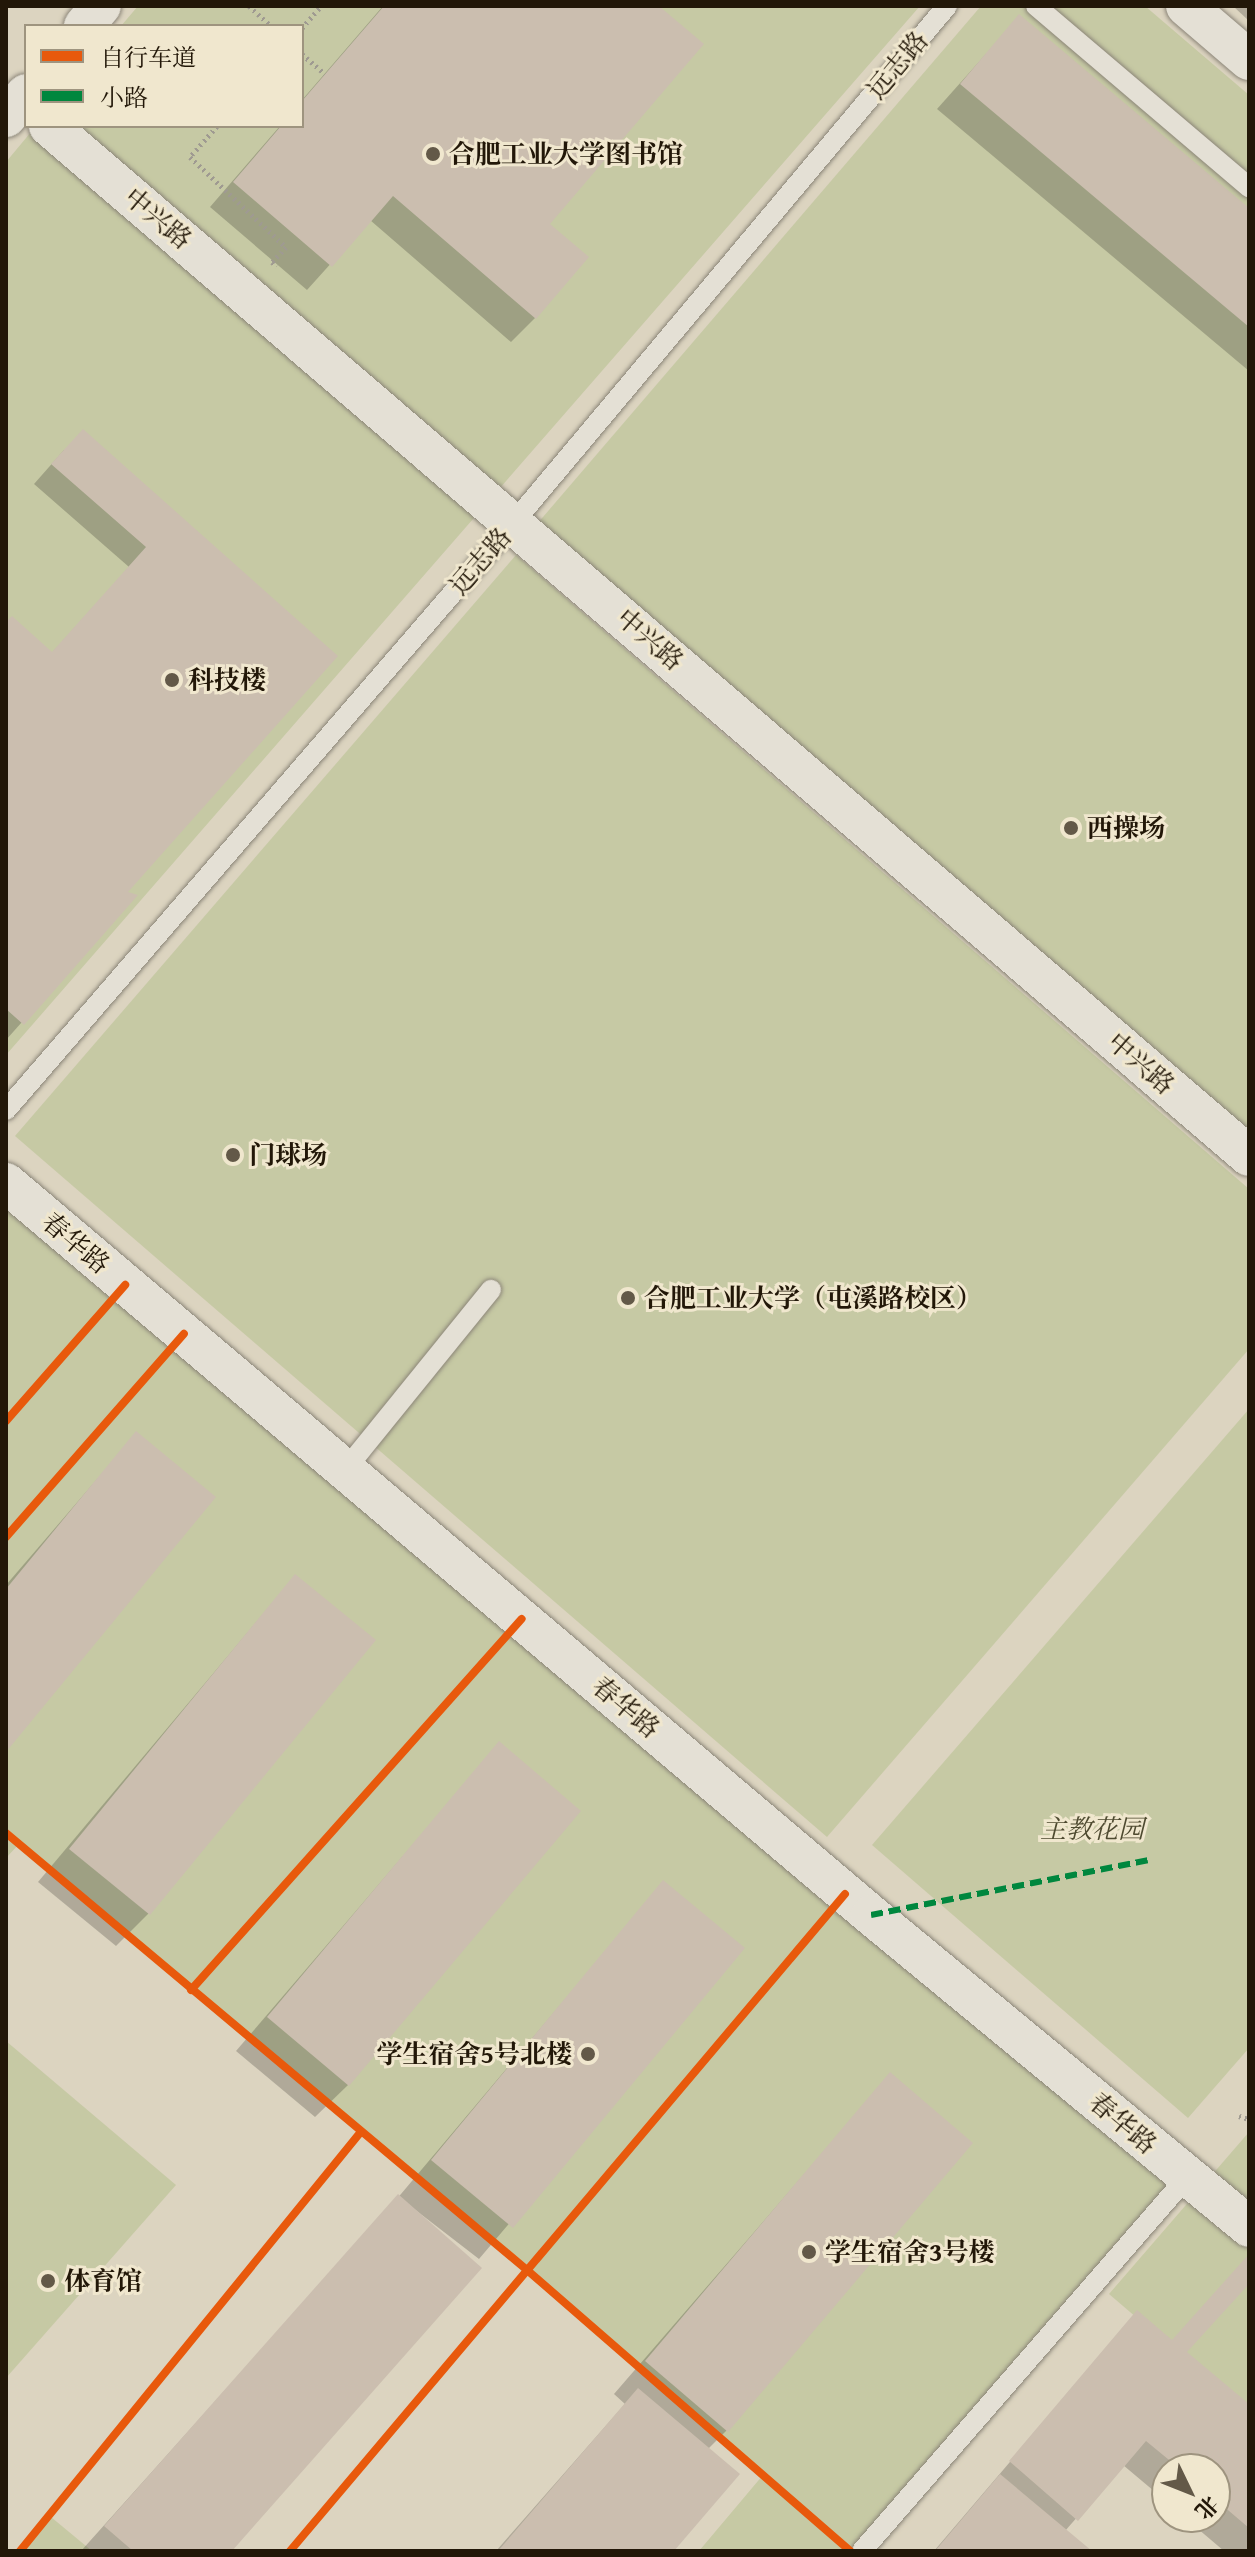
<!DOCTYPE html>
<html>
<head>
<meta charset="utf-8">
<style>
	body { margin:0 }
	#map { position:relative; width:1255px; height:2557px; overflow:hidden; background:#dcd4c0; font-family:"Gentium Book Plus","Noto Serif SC",serif }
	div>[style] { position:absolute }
	.green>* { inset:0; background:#c6c9a4 }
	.shadow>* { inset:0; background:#0003 }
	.building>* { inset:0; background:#cbbeaf }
	.path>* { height:5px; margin-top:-2.5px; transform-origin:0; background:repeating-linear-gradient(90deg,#9f9a91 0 2px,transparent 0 6px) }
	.roads { filter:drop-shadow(0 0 2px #8b8578) drop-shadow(0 0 2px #8b8578) }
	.lane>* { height:20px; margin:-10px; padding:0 10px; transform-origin:10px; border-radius:10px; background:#e4e0d5 }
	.street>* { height:40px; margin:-20px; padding:0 20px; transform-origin:20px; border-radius:20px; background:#e4e0d5 }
	.quiet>* { height:6px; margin-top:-3px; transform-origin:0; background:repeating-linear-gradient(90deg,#00873e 0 12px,transparent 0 18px) }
	.cycleway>* { height:8px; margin:-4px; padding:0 4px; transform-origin:4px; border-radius:4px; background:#e8590c }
	.dots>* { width:22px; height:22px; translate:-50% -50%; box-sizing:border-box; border:4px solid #f0e7ce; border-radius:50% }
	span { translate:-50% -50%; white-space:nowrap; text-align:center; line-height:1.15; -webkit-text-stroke:6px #f0e7ce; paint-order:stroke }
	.street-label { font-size:26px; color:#221708 }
	.poi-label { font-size:26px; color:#221708; font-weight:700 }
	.left { translate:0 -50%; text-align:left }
	.right { translate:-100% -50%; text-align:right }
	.park-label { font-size:26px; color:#4e4a30; font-style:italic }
	.frame { position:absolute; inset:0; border:8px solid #221708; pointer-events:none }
	.legend { position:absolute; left:24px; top:24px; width:280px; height:104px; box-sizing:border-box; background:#f0e7ce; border:2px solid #9e947f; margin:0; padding:10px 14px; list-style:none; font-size:24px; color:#221708 }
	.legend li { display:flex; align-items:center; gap:16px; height:40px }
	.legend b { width:40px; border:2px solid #9e947f }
	.north { position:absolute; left:1151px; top:2453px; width:80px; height:80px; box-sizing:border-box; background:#f0e7ce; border:2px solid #9e947f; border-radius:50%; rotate:133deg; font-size:22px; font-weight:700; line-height:32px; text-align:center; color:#221708 }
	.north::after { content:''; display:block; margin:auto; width:28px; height:36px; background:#635948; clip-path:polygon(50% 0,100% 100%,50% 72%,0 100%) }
</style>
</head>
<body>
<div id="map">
	<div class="green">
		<div style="clip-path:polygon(138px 6px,920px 6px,6px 1055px,6px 162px,36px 126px,302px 126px,302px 26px,121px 26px)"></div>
		<div style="clip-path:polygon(981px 6px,1145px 6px,1249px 95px,1249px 1133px,537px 524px)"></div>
		<div style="clip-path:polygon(516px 555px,1249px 1189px,1249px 1349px,827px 1837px,15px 1136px)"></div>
		<div style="clip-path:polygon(6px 1183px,1187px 2177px,857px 2551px,699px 2551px,763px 2475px,19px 1844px,6px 1858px)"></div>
		<div style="clip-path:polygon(1249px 1409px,1249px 2048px,1188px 2118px,872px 1845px)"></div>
		<div style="clip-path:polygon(6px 2041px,176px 2185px,6px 2378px)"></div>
		<div style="clip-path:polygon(1249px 2132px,1249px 2414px,1109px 2294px)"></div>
		<div style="clip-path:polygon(51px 2517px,92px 2551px,20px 2551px)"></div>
	</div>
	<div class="shadow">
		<div style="clip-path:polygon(383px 6px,656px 6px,547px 224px,535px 318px,511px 342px,370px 220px,307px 290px,210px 207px,280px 126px,302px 126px,302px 100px)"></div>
		<div style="clip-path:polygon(1233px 6px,1249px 6px,1249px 21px)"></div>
		<div style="clip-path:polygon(1019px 17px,1249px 211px,1249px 371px,937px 109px)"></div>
		<div style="clip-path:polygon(64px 450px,336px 657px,125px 893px,134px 896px,6px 1040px,6px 625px,51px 654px,129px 567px,34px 484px)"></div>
		<div style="clip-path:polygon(136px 1434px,6px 1748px,6px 1585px)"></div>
		<div style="clip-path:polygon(295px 1576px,373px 1640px,148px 1914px,116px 1946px,38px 1882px)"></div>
		<div style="clip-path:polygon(499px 1744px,348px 2085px,315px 2117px,236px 2051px)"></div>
		<div style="clip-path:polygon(663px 1883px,743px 1949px,479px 2259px,409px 2205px,230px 2551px,81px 2551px,401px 2194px)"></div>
		<div style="clip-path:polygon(890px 2075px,727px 2430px,708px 2449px,671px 2551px,496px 2551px,625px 2404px,614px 2394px)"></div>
		<div style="clip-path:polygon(1249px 2255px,1249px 2281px,1184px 2352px,1249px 2406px,1249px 2551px,1224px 2551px,1184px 2517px,1215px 2517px,1215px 2469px,1167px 2469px,1167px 2502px,1123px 2465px,1065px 2531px,1089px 2551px,934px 2551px,1137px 2313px,1172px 2342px)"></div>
	</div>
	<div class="building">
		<div style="clip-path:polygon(384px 6px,659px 6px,704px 44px,550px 224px,589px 257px,536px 319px,393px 196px,332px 267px,233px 182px,281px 126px,302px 126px,302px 101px)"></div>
		<div style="clip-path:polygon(1019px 14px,1249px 208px,1249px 327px,960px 84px)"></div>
		<div style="clip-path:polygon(83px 429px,338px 656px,128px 892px,138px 895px,24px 1025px,6px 1009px,6px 622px,12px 616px,52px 652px,146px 547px,51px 464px)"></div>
		<div style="clip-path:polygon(136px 1431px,216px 1497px,6px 1752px,6px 1589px)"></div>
		<div style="clip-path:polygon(295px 1574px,376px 1640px,150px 1915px,69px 1849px)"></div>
		<div style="clip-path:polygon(499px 1741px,581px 1811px,349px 2086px,267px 2017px)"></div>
		<div style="clip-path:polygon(663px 1880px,745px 1948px,513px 2228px,431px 2160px)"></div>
		<div style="clip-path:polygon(890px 2072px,973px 2143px,728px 2432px,645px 2361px)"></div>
		<div style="clip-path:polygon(398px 2194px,482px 2268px,232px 2551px,133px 2551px,104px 2526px)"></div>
		<div style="clip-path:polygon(1249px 2254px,1249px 2284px,1187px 2352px,1249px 2404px,1249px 2528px,1215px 2499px,1215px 2469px,1180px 2469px,1146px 2441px,1078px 2521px,1009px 2461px,1137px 2310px,1172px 2340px)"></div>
		<div style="clip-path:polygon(638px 2388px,740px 2474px,674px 2551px,498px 2551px)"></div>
		<div style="clip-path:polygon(1000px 2474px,1092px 2551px,935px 2551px)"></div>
	</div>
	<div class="path">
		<div style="left:249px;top:6px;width:30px;rotate:42deg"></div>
		<div style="left:302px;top:28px;width:29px;rotate:-49deg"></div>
		<div style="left:302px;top:54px;width:30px;rotate:41deg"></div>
		<div style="left:217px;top:126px;width:41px;rotate:131.1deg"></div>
		<div style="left:190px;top:157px;width:132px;rotate:43.2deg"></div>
		<div style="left:286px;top:247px;width:21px;rotate:133deg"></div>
		<div style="left:272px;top:262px;width:6px;rotate:39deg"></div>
		<div style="left:1239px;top:2116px;width:10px;rotate:17deg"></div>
	</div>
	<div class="roads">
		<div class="lane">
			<div style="left:1036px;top:6px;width:280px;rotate:40.4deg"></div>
			<div style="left:6px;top:1110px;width:777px;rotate:-49.17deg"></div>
			<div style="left:514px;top:522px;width:674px;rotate:-50deg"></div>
			<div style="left:345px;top:1470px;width:232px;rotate:-51deg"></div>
			<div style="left:862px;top:2551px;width:495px;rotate:-49deg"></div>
		</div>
		<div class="street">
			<div style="left:1186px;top:6px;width:83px;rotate:40.6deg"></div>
			<div style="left:84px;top:26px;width:26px;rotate:-50deg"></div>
			<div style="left:6px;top:117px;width:30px;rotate:-49deg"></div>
			<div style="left:49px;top:126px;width:1581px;rotate:40.64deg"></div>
			<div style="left:6px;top:1183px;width:1133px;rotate:40.24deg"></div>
			<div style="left:871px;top:1915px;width:490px;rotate:39.5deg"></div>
		</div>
	</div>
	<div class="quiet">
		<div style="left:871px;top:1915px;width:282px;rotate:-11.2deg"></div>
	</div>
	<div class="cycleway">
		<div style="left:6px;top:1421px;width:181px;rotate:-48.8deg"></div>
		<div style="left:6px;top:1537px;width:270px;rotate:-48.8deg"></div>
		<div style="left:6px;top:1833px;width:680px;rotate:39.99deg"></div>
		<div style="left:527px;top:2270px;width:428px;rotate:41deg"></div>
		<div style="left:191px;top:1990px;width:497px;rotate:-48.3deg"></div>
		<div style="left:20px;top:2551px;width:539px;rotate:-50.88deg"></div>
		<div style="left:290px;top:2551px;width:860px;rotate:-49.81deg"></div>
	</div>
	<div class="dots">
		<div style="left:433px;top:154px;background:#635948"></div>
		<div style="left:172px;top:680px;background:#635948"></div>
		<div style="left:1071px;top:828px;background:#635948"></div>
		<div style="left:233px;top:1155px;background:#635948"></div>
		<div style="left:628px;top:1298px;background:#635948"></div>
		<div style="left:588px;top:2054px;background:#635948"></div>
		<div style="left:809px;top:2252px;background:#635948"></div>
		<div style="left:48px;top:2281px;background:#635948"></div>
	</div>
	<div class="street-label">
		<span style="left:897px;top:65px;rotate:-50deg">远志路</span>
		<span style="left:158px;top:218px;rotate:40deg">中兴路</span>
		<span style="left:480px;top:561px;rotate:-49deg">远志路</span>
		<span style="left:650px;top:639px;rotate:41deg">中兴路</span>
		<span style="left:1141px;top:1063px;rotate:41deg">中兴路</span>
		<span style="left:76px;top:1243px;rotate:40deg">春华路</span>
		<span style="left:626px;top:1707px;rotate:40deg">春华路</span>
		<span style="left:1123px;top:2123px;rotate:40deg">春华路</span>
	</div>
	<div class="poi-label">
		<span class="left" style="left:449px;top:154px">合肥工业大学图书馆</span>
		<span class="left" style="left:188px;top:680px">科技楼</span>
		<span class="left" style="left:1087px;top:828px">西操场</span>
		<span class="left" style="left:249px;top:1155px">门球场</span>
		<span class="left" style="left:644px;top:1298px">合肥工业大学（屯溪路校区）</span>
		<span class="right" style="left:572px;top:2054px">学生宿舍5号北楼</span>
		<span class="left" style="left:825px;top:2252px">学生宿舍3号楼</span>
		<span class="left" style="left:64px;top:2281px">体育馆</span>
	</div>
	<div class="park-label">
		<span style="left:1092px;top:1829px">主教花园</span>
	</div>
	<div class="frame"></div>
	<ul class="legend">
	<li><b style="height:10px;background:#e8590c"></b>自行车道</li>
	<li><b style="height:10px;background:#00873e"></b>小路</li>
	</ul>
	<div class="north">北</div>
</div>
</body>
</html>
